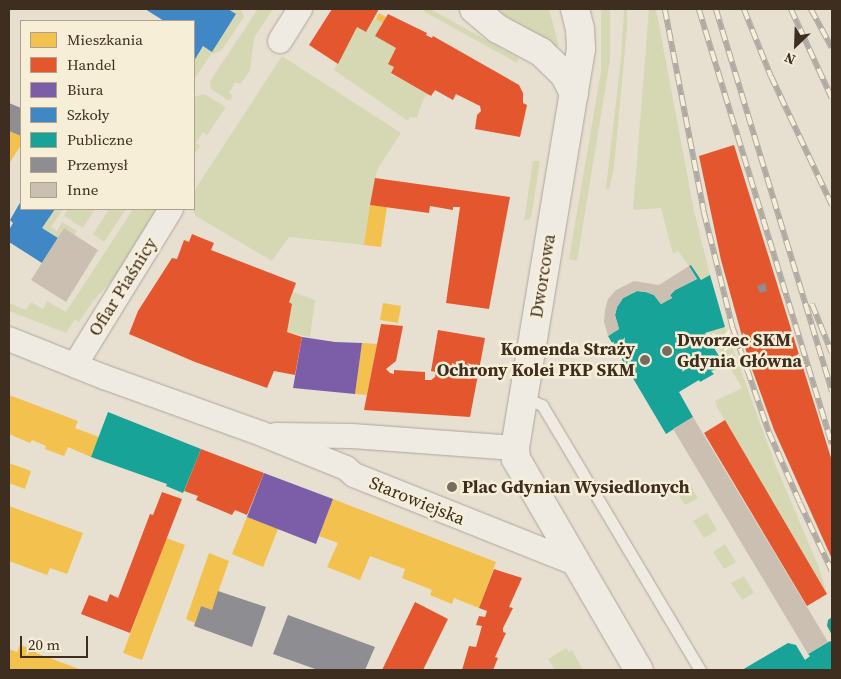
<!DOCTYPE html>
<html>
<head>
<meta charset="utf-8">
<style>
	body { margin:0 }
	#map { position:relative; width:841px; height:679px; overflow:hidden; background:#e7e0d1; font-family:"Source Serif 4",serif }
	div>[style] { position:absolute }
	.green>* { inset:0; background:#d6d7b3 }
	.homes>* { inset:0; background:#f2c14e }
	.shops>* { inset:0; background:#e4572e }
	.offices>* { inset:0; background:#7b5ea7 }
	.schools>* { inset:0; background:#3f88c5 }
	.public>* { inset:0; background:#17a398 }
	.industry>* { inset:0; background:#8d8d92 }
	.building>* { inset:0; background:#cbbfb2 }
	.roads { filter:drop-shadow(0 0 1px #ada599) drop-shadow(0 0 1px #ada599) }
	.lane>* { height:11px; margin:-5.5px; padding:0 5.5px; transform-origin:5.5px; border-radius:5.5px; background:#efebe3 }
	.street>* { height:24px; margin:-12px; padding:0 12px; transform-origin:12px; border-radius:12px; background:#efebe3 }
	.secondary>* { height:28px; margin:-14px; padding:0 14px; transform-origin:14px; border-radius:14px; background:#efebe3 }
	.rail>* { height:5.5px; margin-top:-2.75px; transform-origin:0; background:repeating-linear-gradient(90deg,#f7eed8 0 11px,#afaaa2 0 22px); box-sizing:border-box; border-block:1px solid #afaaa2 }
	.dots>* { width:14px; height:14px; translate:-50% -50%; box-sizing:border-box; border:2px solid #f7eed8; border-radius:50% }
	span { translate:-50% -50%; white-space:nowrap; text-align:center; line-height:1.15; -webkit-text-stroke:5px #f7eed8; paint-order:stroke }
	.street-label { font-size:18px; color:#3d2e20 }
	.poi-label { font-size:18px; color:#3d2e20; font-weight:700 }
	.left { translate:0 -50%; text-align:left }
	.right { translate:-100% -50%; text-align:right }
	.frame { position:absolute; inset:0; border:10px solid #3d2e20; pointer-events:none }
	.legend { position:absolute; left:20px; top:20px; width:175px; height:190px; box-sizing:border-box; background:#f7eed8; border:1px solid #ada18e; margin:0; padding:6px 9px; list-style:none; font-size:15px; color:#3d2e20 }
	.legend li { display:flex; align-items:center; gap:10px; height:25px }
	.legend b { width:25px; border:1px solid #ada18e }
	.north { position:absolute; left:771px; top:20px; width:50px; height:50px; -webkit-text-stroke:4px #f7eed8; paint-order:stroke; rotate:204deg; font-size:14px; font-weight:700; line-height:20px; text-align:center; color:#3d2e20 }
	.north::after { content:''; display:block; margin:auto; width:18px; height:22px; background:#3d2e20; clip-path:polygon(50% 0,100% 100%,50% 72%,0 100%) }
	.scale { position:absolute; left:20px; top:636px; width:68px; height:22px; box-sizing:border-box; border:2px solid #3d2e20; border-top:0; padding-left:6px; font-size:15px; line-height:18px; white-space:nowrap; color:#3d2e20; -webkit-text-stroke:4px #f7eed8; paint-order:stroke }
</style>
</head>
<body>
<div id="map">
	<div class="green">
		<div style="clip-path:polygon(228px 9px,241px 9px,244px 17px,221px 51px,211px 54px,194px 80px,194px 61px,203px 46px,212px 52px,236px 14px)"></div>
		<div style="clip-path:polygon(258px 9px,273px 9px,254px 38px,250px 71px,240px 84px,235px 82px,229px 93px,233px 96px,229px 101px,211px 89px,210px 81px)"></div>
		<div style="clip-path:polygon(424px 9px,430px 9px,519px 58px,517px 63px,508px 58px,425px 12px)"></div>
		<div style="clip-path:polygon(495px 9px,549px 9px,559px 46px,555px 46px)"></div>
		<div style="clip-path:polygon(601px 9px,610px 9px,610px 60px,577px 261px,569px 259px,601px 71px)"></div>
		<div style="clip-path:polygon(624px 9px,627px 9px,627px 28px,614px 167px,609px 190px,606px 188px,621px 58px)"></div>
		<div style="clip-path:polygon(649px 9px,656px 9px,694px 211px,710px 275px,701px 280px,692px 265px,689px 266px,678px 251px,673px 254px,661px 208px,633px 210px)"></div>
		<div style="clip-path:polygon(374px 18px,383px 23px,375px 36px,396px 48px,388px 63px,394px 67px,391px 74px,428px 94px,423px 100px,417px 118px,410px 117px,408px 121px,334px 70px,357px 27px,366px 32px)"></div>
		<div style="clip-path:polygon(282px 56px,401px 133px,377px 170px,364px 245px,289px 237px,272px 261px,196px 216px,192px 209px,194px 191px)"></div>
		<div style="clip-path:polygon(204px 94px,226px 107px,207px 135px,203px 132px,196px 143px,200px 146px,194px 155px,194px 97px)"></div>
		<div style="clip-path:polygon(533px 161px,540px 161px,531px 218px,524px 221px)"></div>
		<div style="clip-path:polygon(55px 209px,63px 209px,51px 227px,57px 231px,62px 222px,77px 231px,75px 235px,58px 238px,42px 228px)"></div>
		<div style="clip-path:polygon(68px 209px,95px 209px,83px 228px,64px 216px)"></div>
		<div style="clip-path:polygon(109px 209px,126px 209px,104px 242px,93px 234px)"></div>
		<div style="clip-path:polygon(133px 209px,159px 209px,120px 272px,93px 301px,79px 322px,75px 319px,66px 333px,9px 311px,9px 303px,26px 310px,31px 302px,43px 309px,47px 301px,66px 312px)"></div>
		<div style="clip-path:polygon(293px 292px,315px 300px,310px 337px,287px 332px,292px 304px,289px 302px)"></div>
		<div style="clip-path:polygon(725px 327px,775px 464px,818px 565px,827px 594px,717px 407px,715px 401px,742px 388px,709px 332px)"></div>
		<div style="clip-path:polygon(688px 481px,698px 498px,685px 505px,675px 489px)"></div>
		<div style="clip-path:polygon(707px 513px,717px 530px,704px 538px,693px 521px)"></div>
		<div style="clip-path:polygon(725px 544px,736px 562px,724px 569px,713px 552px)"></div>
		<div style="clip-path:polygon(744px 576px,754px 593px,742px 600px,731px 583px)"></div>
		<div style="clip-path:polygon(566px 648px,569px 652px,572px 650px,583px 670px,555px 670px,548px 659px)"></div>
	</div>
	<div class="homes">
		<div style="clip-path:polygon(379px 13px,386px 17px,383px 23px,376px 19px)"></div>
		<div style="clip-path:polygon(9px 131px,21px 136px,21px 145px,9px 164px)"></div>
		<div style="clip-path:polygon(370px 205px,387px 207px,381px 247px,364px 245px)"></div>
		<div style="clip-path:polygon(383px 303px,401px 306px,398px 323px,380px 320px)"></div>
		<div style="clip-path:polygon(362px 343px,377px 344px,367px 395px,355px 394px)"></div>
		<div style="clip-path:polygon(9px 395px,78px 421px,75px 428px,99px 437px,91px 457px,68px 447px,64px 456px,45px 449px,46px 446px,32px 440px,30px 443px,9px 434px)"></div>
		<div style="clip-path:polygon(9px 463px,31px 471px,25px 489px,9px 483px)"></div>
		<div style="clip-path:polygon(333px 499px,496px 562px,479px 608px,454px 598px,452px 604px,430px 595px,432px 590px,402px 578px,405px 569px,370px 556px,360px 580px,327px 567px,338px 543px,319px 536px)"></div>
		<div style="clip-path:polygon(9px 506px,83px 533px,67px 574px,50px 568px,47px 575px,9px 561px)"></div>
		<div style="clip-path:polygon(247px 517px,278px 529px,263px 567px,232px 554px)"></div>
		<div style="clip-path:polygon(166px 538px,185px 545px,142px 660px,123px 653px)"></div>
		<div style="clip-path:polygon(209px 553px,229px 561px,212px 610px,201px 606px,195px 623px,186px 619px)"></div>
		<div style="clip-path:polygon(20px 645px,37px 651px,36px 653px,82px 670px,9px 670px,9px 649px,17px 652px)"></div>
	</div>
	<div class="shops">
		<div style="clip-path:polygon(332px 9px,379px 9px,366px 32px,357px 27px,338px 64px,309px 45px)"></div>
		<div style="clip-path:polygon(388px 14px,427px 33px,426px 35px,432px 38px,433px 36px,519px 85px,523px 93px,523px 103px,527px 105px,520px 137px,475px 129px,477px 115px,481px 111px,480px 106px,456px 94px,453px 100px,435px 90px,431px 96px,391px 73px,394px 67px,388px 64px,396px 48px,375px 36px)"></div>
		<div style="clip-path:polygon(734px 145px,832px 461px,832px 559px,774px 430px,748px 358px,721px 260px,699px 156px)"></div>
		<div style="clip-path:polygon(375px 178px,510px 197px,489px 309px,446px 303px,460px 207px,453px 207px,453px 210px,430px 206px,429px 213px,370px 205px)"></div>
		<div style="clip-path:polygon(192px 234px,214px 243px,211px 250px,296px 283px,289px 302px,292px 304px,287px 332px,302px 337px,295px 375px,274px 371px,267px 388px,195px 362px,129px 334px,138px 311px,172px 258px,177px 259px,184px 240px,189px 242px)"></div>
		<div style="clip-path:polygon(381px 324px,403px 326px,396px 361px,386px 369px,390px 373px,394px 374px,394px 370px,425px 372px,425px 380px,431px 380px,435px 377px,436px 372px,431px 371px,438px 330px,485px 338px,470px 417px,364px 410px)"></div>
		<div style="clip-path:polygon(725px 420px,827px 594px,807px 606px,704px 433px)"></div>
		<div style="clip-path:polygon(201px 449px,264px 473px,247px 515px,235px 510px,232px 515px,196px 500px,198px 496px,184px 491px)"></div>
		<div style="clip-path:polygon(162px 492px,182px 499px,130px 633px,81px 614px,89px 595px,107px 602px,110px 594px,118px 598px,150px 514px,153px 515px)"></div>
		<div style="clip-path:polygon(494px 569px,522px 578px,509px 607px,513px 608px,503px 628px,503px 632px,506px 633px,495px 657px,498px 658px,493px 670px,462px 670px,469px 646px,476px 647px,482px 626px,476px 625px,479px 616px,485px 617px,487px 611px,479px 608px)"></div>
		<div style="clip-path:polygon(415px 602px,448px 619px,423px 670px,382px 670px)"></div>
	</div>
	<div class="offices">
		<div style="clip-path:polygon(302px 337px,335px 342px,362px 343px,355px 394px,293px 388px)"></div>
		<div style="clip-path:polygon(264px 473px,333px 499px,316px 544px,247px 517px)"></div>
	</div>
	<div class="schools">
		<div style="clip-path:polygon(145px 9px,228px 9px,236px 14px,212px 52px,203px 46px,194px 61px,194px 21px,164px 21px)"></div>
		<div style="clip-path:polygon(21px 201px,21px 209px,55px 209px,42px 228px,58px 238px,42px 263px,9px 242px,9px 230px,13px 223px,10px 220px)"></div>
	</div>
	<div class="public">
		<div style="clip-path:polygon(691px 265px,701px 280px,710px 275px,725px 327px,705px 333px,725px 366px,711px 371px,714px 374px,700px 382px,699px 380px,679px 392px,693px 417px,666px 434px,608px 336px,619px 329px,615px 315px,617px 307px,623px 298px,637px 291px,646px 292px,654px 295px,661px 304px,672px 298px,670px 295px,675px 290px,697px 279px,689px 266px)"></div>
		<div style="clip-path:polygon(108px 412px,201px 449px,183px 493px,166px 486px,167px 484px,91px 457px)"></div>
		<div style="clip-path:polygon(832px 617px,832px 635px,827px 626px,828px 620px)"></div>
		<div style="clip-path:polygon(830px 641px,832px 643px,832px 670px,742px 670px,788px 643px,796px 645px,805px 660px,810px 656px,808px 654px)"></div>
	</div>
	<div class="industry">
		<div style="clip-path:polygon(9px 103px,21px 108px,21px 136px,9px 131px)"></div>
		<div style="clip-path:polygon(765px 283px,767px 291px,760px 293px,757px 286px)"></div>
		<div style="clip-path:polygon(218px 591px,266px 607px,252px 647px,194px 626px,201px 606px,212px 610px)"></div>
		<div style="clip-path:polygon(288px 615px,375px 647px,365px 670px,318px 670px,273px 654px)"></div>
	</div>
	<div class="building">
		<div style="clip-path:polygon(64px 228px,98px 250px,66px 302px,31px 280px)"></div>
		<div style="clip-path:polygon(689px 266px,697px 279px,675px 290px,670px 295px,672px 298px,661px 304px,654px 295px,646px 292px,637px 291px,623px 298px,617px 307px,615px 315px,619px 329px,608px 336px,604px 322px,605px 310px,608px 299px,616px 290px,634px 281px,659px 285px)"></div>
		<div style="clip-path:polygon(693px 417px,828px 642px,808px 654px,673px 429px)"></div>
	</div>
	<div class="roads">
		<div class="lane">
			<div style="left:523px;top:397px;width:21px;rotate:23deg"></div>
			<div style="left:542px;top:405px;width:309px;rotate:59.2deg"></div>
		</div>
		<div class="street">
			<div style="left:280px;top:41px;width:38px;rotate:-58deg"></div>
			<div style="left:9px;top:339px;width:102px;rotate:21.8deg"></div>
			<div style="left:104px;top:377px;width:168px;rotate:19.8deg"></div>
			<div style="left:262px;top:434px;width:91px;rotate:22deg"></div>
			<div style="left:346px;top:468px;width:11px;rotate:41deg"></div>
			<div style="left:354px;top:475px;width:238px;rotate:21.7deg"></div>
			<div style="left:75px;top:365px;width:183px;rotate:-58.4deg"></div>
			<div style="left:276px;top:435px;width:76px;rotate:0.8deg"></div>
			<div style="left:352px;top:436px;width:163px;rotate:4.2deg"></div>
		</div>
		<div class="secondary">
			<div style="left:474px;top:9px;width:31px;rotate:40deg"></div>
			<div style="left:498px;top:29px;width:49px;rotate:28.1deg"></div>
			<div style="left:541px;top:52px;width:32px;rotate:44deg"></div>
			<div style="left:564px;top:74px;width:22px;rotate:63deg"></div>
			<div style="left:575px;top:9px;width:21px;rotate:76deg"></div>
			<div style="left:580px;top:29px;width:20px;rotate:87deg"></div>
			<div style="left:581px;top:49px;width:404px;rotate:99.4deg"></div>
			<div style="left:515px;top:448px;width:11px;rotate:85deg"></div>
			<div style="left:516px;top:459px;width:244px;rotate:59.8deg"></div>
		</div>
	</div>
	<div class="rail">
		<div style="left:665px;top:9px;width:207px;rotate:79.1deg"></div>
		<div style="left:704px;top:212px;width:120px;rotate:76deg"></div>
		<div style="left:733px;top:328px;width:110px;rotate:70.9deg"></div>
		<div style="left:769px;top:432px;width:77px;rotate:66.4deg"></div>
		<div style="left:800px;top:503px;width:75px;rotate:64.8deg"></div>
		<div style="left:699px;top:9px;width:455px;rotate:73deg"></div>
		<div style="left:716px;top:9px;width:400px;rotate:73.1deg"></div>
		<div style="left:744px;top:9px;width:72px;rotate:68.1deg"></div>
		<div style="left:771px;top:76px;width:143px;rotate:64.7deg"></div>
		<div style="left:791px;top:9px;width:98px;rotate:65.3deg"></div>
		<div style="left:811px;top:9px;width:44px;rotate:61.7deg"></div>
		<div style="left:812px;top:304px;width:53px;rotate:67.8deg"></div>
	</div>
	<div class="dots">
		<div style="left:667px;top:351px;background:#786c5e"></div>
		<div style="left:645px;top:360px;background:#786c5e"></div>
		<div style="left:452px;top:487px;background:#786c5e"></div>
	</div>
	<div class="street-label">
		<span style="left:543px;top:276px;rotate:-81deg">Dworcowa</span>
		<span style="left:123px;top:287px;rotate:-58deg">Ofiar Piaśnicy</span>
		<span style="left:417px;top:501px;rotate:22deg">Starowiejska</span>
	</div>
	<div class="poi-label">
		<span class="left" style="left:677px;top:351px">Dworzec SKM<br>Gdynia Główna</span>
		<span class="right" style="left:635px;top:360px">Komenda Straży<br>Ochrony Kolei PKP SKM</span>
		<span class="left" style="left:462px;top:487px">Plac Gdynian Wysiedlonych</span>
	</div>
	<div class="frame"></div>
	<ul class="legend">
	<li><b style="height:14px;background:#f2c14e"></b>Mieszkania</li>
	<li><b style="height:14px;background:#e4572e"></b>Handel</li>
	<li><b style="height:14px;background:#7b5ea7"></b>Biura</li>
	<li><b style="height:14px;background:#3f88c5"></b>Szkoły</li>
	<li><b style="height:14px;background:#17a398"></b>Publiczne</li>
	<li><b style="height:14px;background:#8d8d92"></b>Przemysł</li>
	<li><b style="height:14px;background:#cbbfb2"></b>Inne</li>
	</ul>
	<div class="north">N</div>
	<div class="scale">20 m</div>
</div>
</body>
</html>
